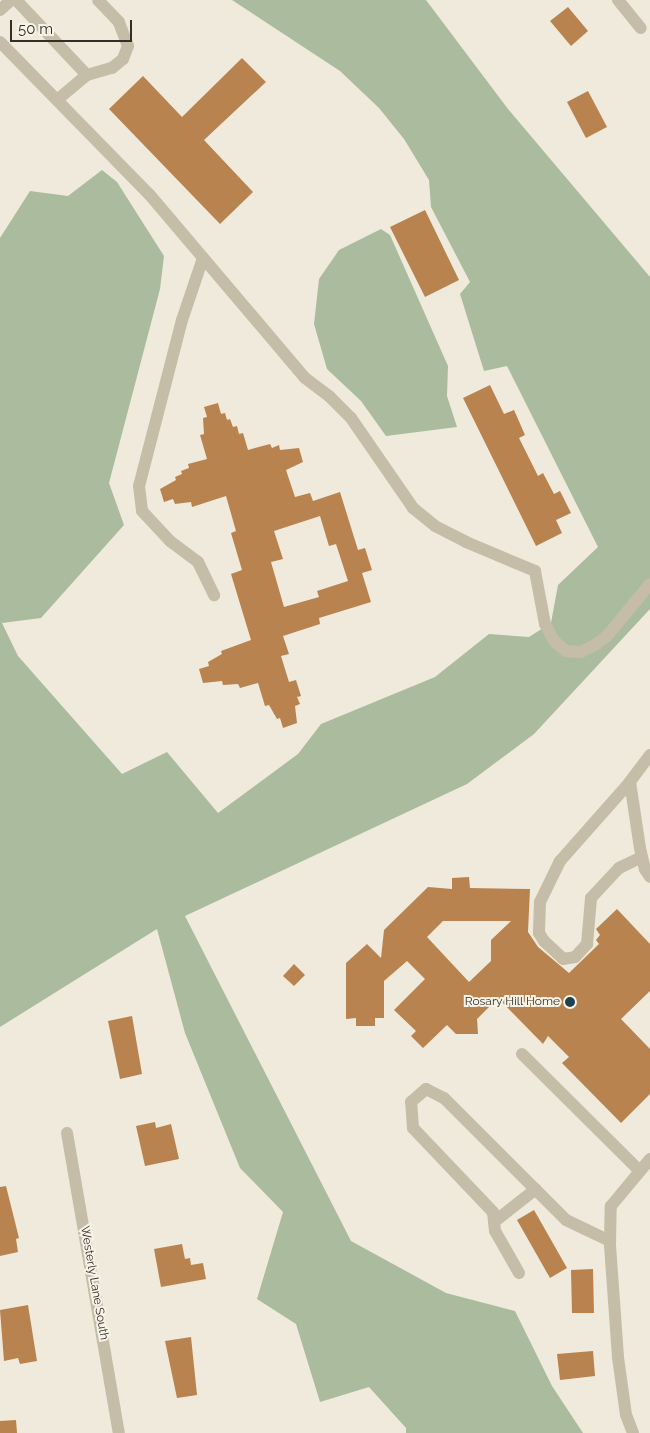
<!DOCTYPE html>
<html>
<head>
<meta charset="utf-8">
<style>
	body { margin:0 }
	#map { position:relative; width:650px; height:1433px; overflow:hidden; background:#efeadb; font-family:Raleway,sans-serif }
	div>[style] { position:absolute }
	.green>* { inset:0; background:#aabc9d }
	.building>* { inset:0; background:#b8834f }
	.minor>* { height:12px; margin:-6px; padding:0 6px; transform-origin:6px; border-radius:6px; background:#c5bda8 }
	.dots>* { width:14px; height:14px; translate:-50% -50%; box-sizing:border-box; border:2px solid #f7f3e7; border-radius:50% }
	span { translate:-50% -50%; white-space:nowrap; text-align:center; line-height:1.15; -webkit-text-stroke:4px #f7f3e7; paint-order:stroke }
	.poi-label { font-size:12px; color:#332e28 }
	.right { translate:-100% -50%; text-align:right }
	.street-label { font-size:12px; color:#332e28 }
	.scale { position:absolute; left:10px; top:20px; width:122px; height:22px; box-sizing:border-box; border:2px solid #332e28; border-top:0; padding-left:6px; font-size:15px; line-height:18px; white-space:nowrap; color:#332e28; -webkit-text-stroke:4px #f7f3e7; paint-order:stroke }
</style>
</head>
<body>
<div id="map">
	<div class="green">
		<div style="clip-path:polygon(232px 0,426px 0,508px 109px,650px 277px,650px 609px,534px 734px,467px 784px,185px 916px,351px 1241px,446px 1293px,515px 1311px,552px 1386px,583px 1433px,406px 1433px,406px 1428px,369px 1387px,320px 1402px,296px 1324px,257px 1299px,283px 1212px,240px 1168px,185px 1033px,157px 929px,0 1027px,0 238px,30px 191px,68px 196px,102px 170px,117px 182px,164px 256px,160px 289px,109px 483px,124px 525px,41px 618px,2px 623px,18px 656px,122px 774px,167px 752px,218px 813px,298px 754px,321px 724px,435px 677px,489px 634px,529px 637px,551px 623px,558px 585px,598px 547px,507px 366px,484px 371px,460px 294px,470px 282px,431px 207px,429px 180px,404px 139px,379px 108px,340px 71px)"></div>
		<div style="clip-path:polygon(381px 229px,390px 235px,448px 366px,447px 396px,457px 427px,386px 436px,361px 401px,327px 369px,314px 324px,319px 279px,339px 250px)"></div>
	</div>
	<div class="building">
		<div style="clip-path:polygon(568px 7px,588px 31px,571px 46px,550px 21px)"></div>
		<div style="clip-path:polygon(242px 58px,266px 82px,204px 140px,253px 192px,220px 224px,109px 109px,143px 76px,182px 117px)"></div>
		<div style="clip-path:polygon(588px 91px,607px 127px,586px 138px,567px 102px)"></div>
		<div style="clip-path:polygon(425px 210px,459px 280px,425px 297px,390px 227px)"></div>
		<div style="clip-path:polygon(490px 385px,504px 414px,514px 410px,525px 435px,519px 438px,538px 476px,543px 473px,554px 494px,560px 491px,571px 513px,556px 520px,562px 533px,536px 546px,463px 398px)"></div>
		<div style="clip-path:polygon(evenodd,218px 403px,221px 414px,225px 413px,227px 420px,230px 419px,233px 427px,237px 426px,239px 434px,243px 433px,248px 450px,270px 444px,272px 448px,279px 445px,280px 450px,299px 448px,303px 462px,286px 470px,295px 497px,310px 493px,313px 501px,340px 492px,358px 550px,365px 548px,372px 570px,362px 573px,371px 602px,319px 618px,320px 624px,283px 636px,289px 654px,281px 656px,289px 682px,296px 680px,301px 696px,297px 697px,300px 704px,295px 706px,297px 723px,283px 728px,280px 718px,277px 719px,269px 705px,265px 706px,258px 683px,240px 688px,238px 684px,223px 685px,222px 681px,203px 683px,199px 669px,209px 666px,208px 662px,222px 654px,221px 651px,251px 640px,231px 574px,242px 570px,231px 533px,236px 531px,226px 496px,192px 507px,191px 502px,175px 504px,173px 499px,164px 502px,160px 489px,176px 480px,175px 477px,182px 474px,181px 471px,189px 468px,188px 464px,207px 459px,200px 435px,204px 434px,203px 418px,207px 417px,204px 407px,218px 403px,320px 516px,329px 546px,336px 544px,348px 581px,317px 591px,319px 597px,284px 607px,271px 562px,283px 559px,274px 531px,320px 516px)"></div>
		<div style="clip-path:polygon(evenodd,469px 877px,470px 888px,530px 889px,528px 932px,538px 947px,569px 973px,599px 944px,596px 940px,600px 935px,596px 929px,617px 909px,650px 944px,650px 991px,621px 1019px,650px 1049px,650px 1094px,621px 1123px,562px 1063px,569px 1057px,548px 1036px,543px 1044px,498px 998px,477px 1019px,478px 1034px,456px 1034px,447px 1025px,423px 1048px,411px 1036px,416px 1031px,394px 1010px,425px 979px,407px 961px,384px 981px,384px 1018px,375px 1018px,375px 1026px,356px 1026px,356px 1018px,346px 1019px,346px 963px,367px 944px,381px 958px,384px 930px,428px 887px,452px 889px,452px 878px,469px 877px,443px 921px,511px 921px,491px 940px,491px 961px,469px 982px,427px 937px,443px 921px)"></div>
		<div style="clip-path:polygon(294px 964px,305px 975px,294px 986px,283px 976px)"></div>
		<div style="clip-path:polygon(132px 1016px,142px 1074px,120px 1079px,108px 1021px)"></div>
		<div style="clip-path:polygon(155px 1122px,156px 1128px,171px 1124px,179px 1159px,145px 1166px,136px 1126px)"></div>
		<div style="clip-path:polygon(6px 1186px,19px 1238px,16px 1239px,18px 1252px,0 1256px,0 1187px)"></div>
		<div style="clip-path:polygon(534px 1210px,567px 1268px,550px 1278px,517px 1220px)"></div>
		<div style="clip-path:polygon(182px 1244px,185px 1259px,190px 1258px,191px 1265px,203px 1263px,206px 1279px,161px 1287px,154px 1249px)"></div>
		<div style="clip-path:polygon(593px 1269px,594px 1313px,572px 1313px,571px 1270px)"></div>
		<div style="clip-path:polygon(28px 1305px,37px 1361px,20px 1364px,18px 1358px,4px 1361px,0 1310px)"></div>
		<div style="clip-path:polygon(191px 1337px,197px 1395px,177px 1398px,165px 1341px)"></div>
		<div style="clip-path:polygon(593px 1351px,595px 1376px,560px 1380px,557px 1354px)"></div>
		<div style="clip-path:polygon(16px 1420px,17px 1433px,0 1433px,0 1421px)"></div>
	</div>
	<div class="minor">
		<div style="left:16px;top:0;width:103px;rotate:46.6deg"></div>
		<div style="left:618px;top:0;width:36px;rotate:51deg"></div>
		<div style="left:0;top:10px;width:15px;rotate:-42deg"></div>
		<div style="left:0;top:42px;width:213px;rotate:45.6deg"></div>
		<div style="left:149px;top:194px;width:241px;rotate:49.7deg"></div>
		<div style="left:305px;top:378px;width:31px;rotate:37deg"></div>
		<div style="left:330px;top:397px;width:30px;rotate:45deg"></div>
		<div style="left:351px;top:418px;width:109px;rotate:55.4deg"></div>
		<div style="left:413px;top:508px;width:28px;rotate:39deg"></div>
		<div style="left:435px;top:526px;width:35px;rotate:27deg"></div>
		<div style="left:466px;top:542px;width:75px;rotate:22.8deg"></div>
		<div style="left:535px;top:571px;width:54px;rotate:79.3deg"></div>
		<div style="left:545px;top:624px;width:19px;rotate:62deg"></div>
		<div style="left:554px;top:641px;width:16px;rotate:40deg"></div>
		<div style="left:566px;top:651px;width:15px;rotate:4deg"></div>
		<div style="left:581px;top:652px;width:16px;rotate:-27deg"></div>
		<div style="left:595px;top:645px;width:15px;rotate:-37deg"></div>
		<div style="left:607px;top:636px;width:67px;rotate:-50.4deg"></div>
		<div style="left:57px;top:100px;width:39px;rotate:-40deg"></div>
		<div style="left:87px;top:75px;width:26px;rotate:-16deg"></div>
		<div style="left:112px;top:68px;width:14px;rotate:-39deg"></div>
		<div style="left:123px;top:59px;width:14px;rotate:-69deg"></div>
		<div style="left:128px;top:46px;width:26px;rotate:-111deg"></div>
		<div style="left:119px;top:22px;width:30px;rotate:-134deg"></div>
		<div style="left:203px;top:258px;width:65px;rotate:108.7deg"></div>
		<div style="left:182px;top:320px;width:171px;rotate:104.5deg"></div>
		<div style="left:139px;top:486px;width:25px;rotate:83deg"></div>
		<div style="left:142px;top:511px;width:41px;rotate:47deg"></div>
		<div style="left:170px;top:541px;width:35px;rotate:37deg"></div>
		<div style="left:198px;top:562px;width:37px;rotate:64deg"></div>
		<div style="left:650px;top:755px;width:34px;rotate:127deg"></div>
		<div style="left:630px;top:782px;width:67px;rotate:81.4deg"></div>
		<div style="left:640px;top:848px;width:22px;rotate:77deg"></div>
		<div style="left:645px;top:869px;width:9px;rotate:58deg"></div>
		<div style="left:630px;top:782px;width:106px;rotate:131.5deg"></div>
		<div style="left:560px;top:861px;width:46px;rotate:116deg"></div>
		<div style="left:540px;top:902px;width:31px;rotate:92deg"></div>
		<div style="left:539px;top:933px;width:9px;rotate:58deg"></div>
		<div style="left:544px;top:941px;width:26px;rotate:43deg"></div>
		<div style="left:563px;top:959px;width:12px;rotate:-9deg"></div>
		<div style="left:575px;top:957px;width:18px;rotate:-47deg"></div>
		<div style="left:587px;top:944px;width:46px;rotate:-85deg"></div>
		<div style="left:591px;top:898px;width:41px;rotate:-47deg"></div>
		<div style="left:619px;top:868px;width:25px;rotate:-26deg"></div>
		<div style="left:522px;top:1054px;width:166px;rotate:44.8deg"></div>
		<div style="left:67px;top:1133px;width:304px;rotate:80.2deg"></div>
		<div style="left:494px;top:1222px;width:53px;rotate:-38.2deg"></div>
		<div style="left:519px;top:1273px;width:48px;rotate:-119.7deg"></div>
		<div style="left:495px;top:1231px;width:19px;rotate:-96deg"></div>
		<div style="left:493px;top:1212px;width:116px;rotate:-133.6deg"></div>
		<div style="left:413px;top:1128px;width:26px;rotate:-94deg"></div>
		<div style="left:411px;top:1102px;width:20px;rotate:-41deg"></div>
		<div style="left:426px;top:1089px;width:20px;rotate:27deg"></div>
		<div style="left:444px;top:1098px;width:173px;rotate:45deg"></div>
		<div style="left:566px;top:1220px;width:49px;rotate:25.5deg"></div>
		<div style="left:633px;top:1433px;width:19px;rotate:-111deg"></div>
		<div style="left:626px;top:1415px;width:59px;rotate:-97.9deg"></div>
		<div style="left:618px;top:1357px;width:112px;rotate:-94.1deg"></div>
		<div style="left:610px;top:1245px;width:39px;rotate:-89deg"></div>
		<div style="left:611px;top:1206px;width:61px;rotate:-50.3deg"></div>
	</div>
	<div class="dots">
		<div style="left:570px;top:1002px;background:#224150"></div>
	</div>
	<div class="poi-label">
		<span class="right" style="left:560px;top:1002px">Rosary Hill Home</span>
	</div>
	<div class="street-label">
		<span style="left:94px;top:1283px;rotate:80deg">Westerly Lane South</span>
	</div>
	<div class="scale">50 m</div>
</div>
</body>
</html>
